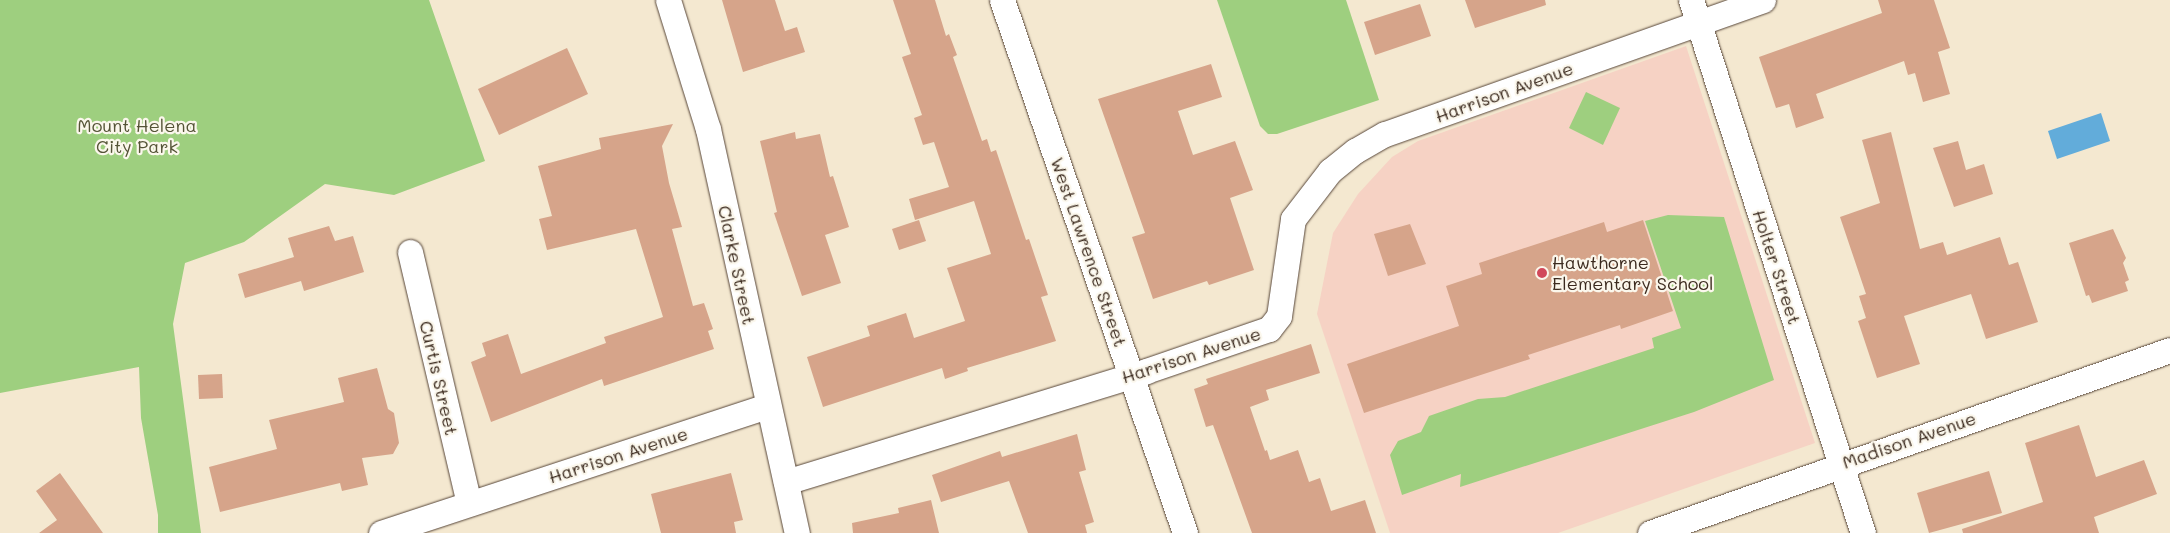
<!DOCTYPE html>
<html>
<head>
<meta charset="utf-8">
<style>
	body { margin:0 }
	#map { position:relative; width:2170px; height:533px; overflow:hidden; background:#f4e8d0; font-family:Mali,sans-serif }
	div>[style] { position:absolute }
	.built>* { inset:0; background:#f6d2c4 }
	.green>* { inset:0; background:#9ecf7f }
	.water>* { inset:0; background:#62acda }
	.building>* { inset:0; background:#d6a48a }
	.roads { filter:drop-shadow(0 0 1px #574639) drop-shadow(0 0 1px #574639) }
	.minor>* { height:25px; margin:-12.5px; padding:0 12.5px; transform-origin:12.5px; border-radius:12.5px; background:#fff }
	.dots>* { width:14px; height:14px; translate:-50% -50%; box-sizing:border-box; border:2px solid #fbf7ec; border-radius:50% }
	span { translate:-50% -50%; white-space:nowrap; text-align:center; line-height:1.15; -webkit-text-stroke:4.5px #fbf7ec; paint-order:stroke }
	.street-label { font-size:18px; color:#3b2a1e }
	.park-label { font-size:18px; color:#545336 }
	.poi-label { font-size:18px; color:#3b2a1e }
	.left { translate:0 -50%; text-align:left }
</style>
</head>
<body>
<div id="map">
	<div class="built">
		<div style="clip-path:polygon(1686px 46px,1815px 443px,1558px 533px,1390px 533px,1317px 314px,1333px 233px,1358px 194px,1392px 157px,1418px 141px)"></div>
	</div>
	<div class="green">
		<div style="clip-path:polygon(0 0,429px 0,485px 161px,394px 195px,325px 184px,244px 242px,185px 263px,173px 324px,201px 533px,158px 533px,158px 515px,141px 418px,139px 367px,0 393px)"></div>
		<div style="clip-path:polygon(1217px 0,1346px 0,1379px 100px,1277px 134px,1268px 134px,1260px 126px)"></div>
		<div style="clip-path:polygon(1586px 92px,1620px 108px,1603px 145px,1569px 128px)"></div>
		<div style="clip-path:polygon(1668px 215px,1724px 217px,1774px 380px,1694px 412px,1460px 487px,1461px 474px,1402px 495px,1390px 455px,1398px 441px,1421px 432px,1429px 416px,1478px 399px,1505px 397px,1654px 348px,1652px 338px,1681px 328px,1645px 221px)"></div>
	</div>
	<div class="water">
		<div style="clip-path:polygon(2101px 113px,2110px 141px,2057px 159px,2048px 131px)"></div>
	</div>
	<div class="building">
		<div style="clip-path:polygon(722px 0,775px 0,785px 31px,797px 27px,805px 52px,743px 72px)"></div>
		<div style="clip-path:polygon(893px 0,935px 0,946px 36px,949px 34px,957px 55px,953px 57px,982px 141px,987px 139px,991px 152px,996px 150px,1026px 240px,1029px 239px,1048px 295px,1041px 297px,1056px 341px,967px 368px,968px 371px,945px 379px,942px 368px,823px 407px,807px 357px,870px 336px,867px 326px,906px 313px,914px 338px,965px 321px,947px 268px,991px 254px,974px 201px,915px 220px,909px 199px,949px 187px,934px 142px,923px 145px,914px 118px,922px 115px,902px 57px,911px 54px)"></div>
		<div style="clip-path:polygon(1465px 0,1545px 0,1546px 5px,1475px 28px)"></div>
		<div style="clip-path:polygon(1878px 0,1934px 0,1950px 48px,1938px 52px,1950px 94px,1923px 102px,1915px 73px,1908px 75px,1904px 61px,1816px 94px,1824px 118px,1796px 128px,1789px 104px,1776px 108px,1759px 57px,1882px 13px)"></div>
		<div style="clip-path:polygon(1420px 4px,1431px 36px,1375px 55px,1364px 22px)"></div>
		<div style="clip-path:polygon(567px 48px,588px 94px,499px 135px,478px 89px)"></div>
		<div style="clip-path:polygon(1211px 64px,1222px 97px,1178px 111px,1193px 155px,1235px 141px,1253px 190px,1230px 198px,1254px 270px,1209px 285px,1207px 281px,1153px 299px,1132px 237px,1145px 233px,1098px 99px)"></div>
		<div style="clip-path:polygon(673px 124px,662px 146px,669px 183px,682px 227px,672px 229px,693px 306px,704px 303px,713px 329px,708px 331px,714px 349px,604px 386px,602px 379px,491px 422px,471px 362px,486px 356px,482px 343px,508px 334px,521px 374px,606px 343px,604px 337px,663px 317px,636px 229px,547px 250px,539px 219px,552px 216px,538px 166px,601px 149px,599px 138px)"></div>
		<div style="clip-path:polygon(795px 132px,796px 139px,820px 134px,830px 177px,833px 176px,849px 227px,825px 235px,841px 283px,802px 296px,774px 213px,777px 212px,760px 141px)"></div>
		<div style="clip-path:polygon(1891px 132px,1920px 249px,1943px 242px,1947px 255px,2000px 237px,2009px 265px,2018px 262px,2038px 322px,1986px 339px,1971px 294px,1904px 316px,1920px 364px,1877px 378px,1858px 321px,1866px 318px,1859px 296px,1866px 294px,1840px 217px,1880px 203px,1862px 140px)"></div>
		<div style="clip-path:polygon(1958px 141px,1966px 170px,1984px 164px,1993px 194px,1954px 207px,1933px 148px)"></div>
		<div style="clip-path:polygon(919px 220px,926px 241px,899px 250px,892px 229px)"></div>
		<div style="clip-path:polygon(1643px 220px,1673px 311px,1621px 329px,1620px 325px,1528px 355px,1530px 359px,1364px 413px,1347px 364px,1459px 326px,1446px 286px,1482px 274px,1479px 263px,1604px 222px,1607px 232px)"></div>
		<div style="clip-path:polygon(1410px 224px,1426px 264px,1388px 276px,1374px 234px)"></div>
		<div style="clip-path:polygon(329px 226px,335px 241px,353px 236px,364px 272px,304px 291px,301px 281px,245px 298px,238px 274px,294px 257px,288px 238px)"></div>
		<div style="clip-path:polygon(2113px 229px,2126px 258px,2123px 263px,2129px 280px,2125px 282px,2128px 291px,2092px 303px,2089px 295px,2086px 296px,2069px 243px)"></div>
		<div style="clip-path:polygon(1311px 344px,1320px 373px,1266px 390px,1269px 400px,1250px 407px,1265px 451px,1267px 450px,1270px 460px,1298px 450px,1309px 482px,1320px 478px,1331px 511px,1365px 500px,1376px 533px,1252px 533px,1213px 425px,1206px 427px,1194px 389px,1208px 384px,1206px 379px)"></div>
		<div style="clip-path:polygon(377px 368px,388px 409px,394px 413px,399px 443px,393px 454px,362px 458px,368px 485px,342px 491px,340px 483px,220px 512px,209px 467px,277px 449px,269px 420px,344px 402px,338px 378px)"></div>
		<div style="clip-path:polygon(222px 374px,223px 398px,199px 399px,198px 375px)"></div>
		<div style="clip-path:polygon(2079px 425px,2096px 477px,2144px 460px,2157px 494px,2094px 517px,2099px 533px,1963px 533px,1962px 529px,2043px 502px,2025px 443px)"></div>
		<div style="clip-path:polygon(1077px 434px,1086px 470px,1079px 472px,1094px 522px,1085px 525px,1087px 533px,1028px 533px,1009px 481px,941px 502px,932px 475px,1000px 451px,1002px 457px)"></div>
		<div style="clip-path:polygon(1989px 471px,2002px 513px,1929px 533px,1917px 493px)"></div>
		<div style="clip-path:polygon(60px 473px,103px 533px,39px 533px,57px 520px,36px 491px)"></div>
		<div style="clip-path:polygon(731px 473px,743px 520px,734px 522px,736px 533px,661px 533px,651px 494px)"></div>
		<div style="clip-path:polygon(931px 500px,939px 533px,853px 533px,852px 523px,899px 513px,898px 508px)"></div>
	</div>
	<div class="roads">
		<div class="minor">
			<div style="left:668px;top:0;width:135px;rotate:72.8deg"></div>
			<div style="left:708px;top:129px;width:414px;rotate:77.6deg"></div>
			<div style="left:1002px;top:0;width:564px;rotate:71.05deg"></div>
			<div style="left:1691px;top:0;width:560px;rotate:72.12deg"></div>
			<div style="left:410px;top:252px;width:258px;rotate:76.8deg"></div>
			<div style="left:786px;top:482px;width:377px;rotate:-17.1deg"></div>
			<div style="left:1146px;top:371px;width:130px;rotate:-18.9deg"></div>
			<div style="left:1269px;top:329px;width:16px;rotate:-52deg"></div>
			<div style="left:1279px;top:316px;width:98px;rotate:-81.8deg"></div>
			<div style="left:1293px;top:219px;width:61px;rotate:-52.4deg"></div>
			<div style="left:1330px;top:171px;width:32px;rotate:-39deg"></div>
			<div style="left:1355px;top:151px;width:34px;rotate:-30deg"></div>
			<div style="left:1385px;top:134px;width:401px;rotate:-19.5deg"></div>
			<div style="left:381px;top:533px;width:407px;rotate:-18.2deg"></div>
			<div style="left:1650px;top:533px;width:551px;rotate:-19.39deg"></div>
		</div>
	</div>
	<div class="dots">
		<div style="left:1542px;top:273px;background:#d1495b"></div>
	</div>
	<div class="street-label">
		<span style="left:1504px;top:92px;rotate:-20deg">Harrison Avenue</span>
		<span style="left:1089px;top:252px;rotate:71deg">West Lawrence Street</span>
		<span style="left:737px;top:265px;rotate:78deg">Clarke Street</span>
		<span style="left:1777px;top:267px;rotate:72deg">Holter Street</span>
		<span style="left:1191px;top:355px;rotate:-18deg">Harrison Avenue</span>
		<span style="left:439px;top:378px;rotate:77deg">Curtis Street</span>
		<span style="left:1909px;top:440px;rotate:-19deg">Madison Avenue</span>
		<span style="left:618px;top:455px;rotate:-18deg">Harrison Avenue</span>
	</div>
	<div class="park-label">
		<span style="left:137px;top:136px">Mount Helena<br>City Park</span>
	</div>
	<div class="poi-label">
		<span class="left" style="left:1552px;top:273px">Hawthorne<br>Elementary School</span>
	</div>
</div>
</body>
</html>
